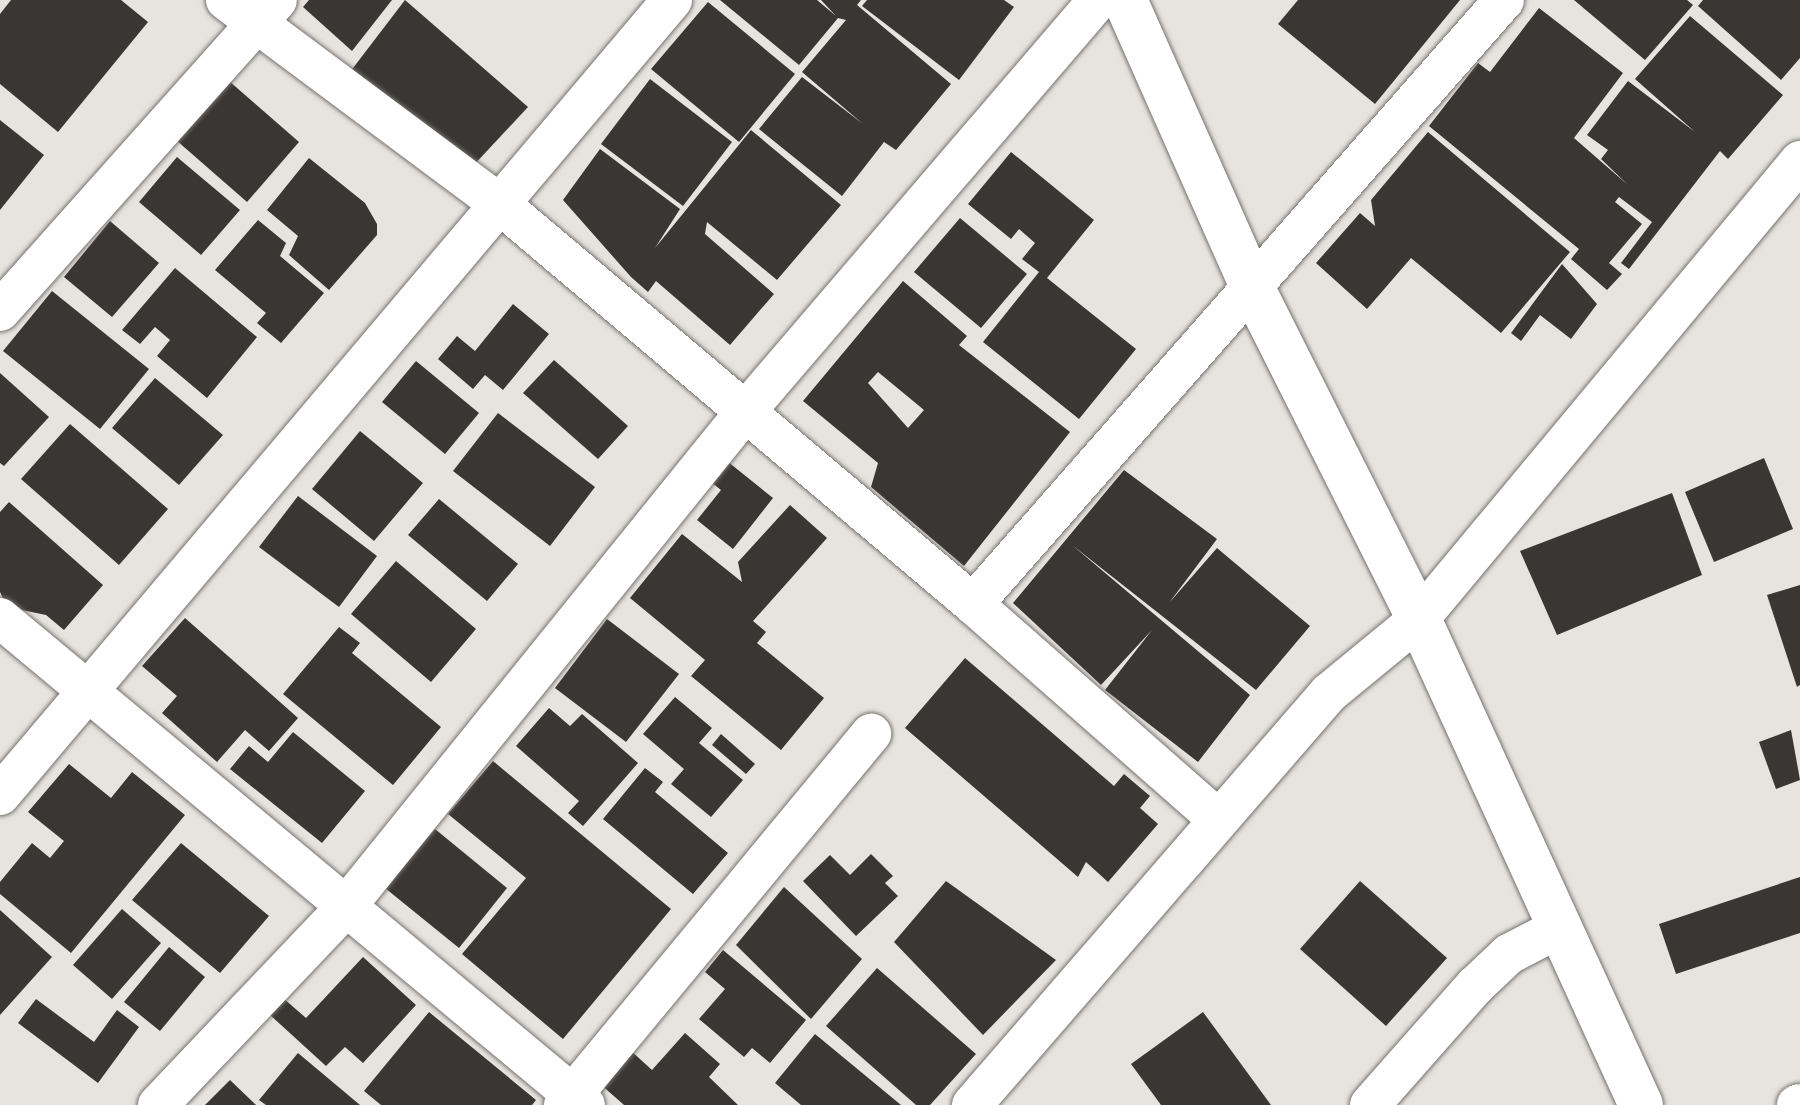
<!DOCTYPE html>
<html>
<head>
<meta charset="utf-8">
<style>
	body { margin:0 }
	#map { position:relative; width:1800px; height:1105px; overflow:hidden; background:#e7e4df; font-family:"Public Sans",sans-serif }
	div>[style] { position:absolute }
	.building>* { inset:0; background:#393633 }
	.roads { filter:drop-shadow(0 0 2px #76726e) drop-shadow(0 0 2px #76726e) }
	.minor>* { height:40px; margin:-20px; padding:0 20px; transform-origin:20px; border-radius:20px; background:#fff }
	.tertiary>* { height:44px; margin:-22px; padding:0 22px; transform-origin:22px; border-radius:22px; background:#fff }
	span { translate:-50% -50%; white-space:nowrap; text-align:center; line-height:1.15; -webkit-text-stroke:8px #e7e4df; paint-order:stroke }
</style>
</head>
<body>
<div id="map">
	<div class="building">
		<div style="clip-path:polygon(11px 0,121px 0,148px 22px,58px 132px,0 84px,0 14px)"></div>
		<div style="clip-path:polygon(309px 0,392px 0,352px 51px,303px 7px)"></div>
		<div style="clip-path:polygon(405px 0,528px 107px,472px 167px,350px 72px)"></div>
		<div style="clip-path:polygon(720px 0,817px 0,836px 16px,821px 0,861px 0,857px 5px,951px 84px,896px 150px,884px 142px,842px 196px,759px 129px,802px 77px,863px 124px,802px 72px,846px 20px,838px 18px,799px 65px)"></div>
		<div style="clip-path:polygon(867px 0,1004px 0,1014px 7px,959px 80px,862px 6px)"></div>
		<div style="clip-path:polygon(1298px 0,1460px 0,1375px 104px,1278px 24px)"></div>
		<div style="clip-path:polygon(1574px 0,1687px 0,1693px 5px,1645px 60px)"></div>
		<div style="clip-path:polygon(1703px 0,1800px 0,1800px 58px,1781px 80px,1698px 6px)"></div>
		<div style="clip-path:polygon(708px 2px,795px 74px,739px 142px,651px 69px)"></div>
		<div style="clip-path:polygon(1539px 8px,1623px 73px,1574px 138px,1628px 185px,1601px 159px,1608px 150px,1587px 135px,1628px 81px,1695px 132px,1635px 79px,1690px 16px,1783px 95px,1728px 159px,1720px 151px,1629px 269px,1621px 263px,1652px 222px,1619px 197px,1615px 202px,1642px 224px,1609px 263px,1622px 274px,1607px 290px,1571px 259px,1579px 249px,1429px 126px,1478px 63px,1490px 72px)"></div>
		<div style="clip-path:polygon(221px 74px,299px 142px,247px 202px,168px 133px)"></div>
		<div style="clip-path:polygon(650px 79px,732px 142px,683px 206px,601px 144px)"></div>
		<div style="clip-path:polygon(0 120px,44px 155px,0 210px)"></div>
		<div style="clip-path:polygon(751px 130px,841px 205px,777px 280px,707px 222px,705px 234px,774px 294px,730px 345px,656px 281px,648px 292px,631px 277px,563px 200px,600px 149px,680px 209px,655px 248px)"></div>
		<div style="clip-path:polygon(1428px 132px,1570px 252px,1501px 333px,1411px 258px,1367px 309px,1316px 263px,1360px 213px,1375px 226px,1371px 200px)"></div>
		<div style="clip-path:polygon(1011px 152px,1094px 220px,1047px 278px,1136px 349px,1079px 419px,983px 342px,1039px 272px,1022px 259px,1035px 243px,1019px 229px,1011px 239px,968px 204px)"></div>
		<div style="clip-path:polygon(177px 157px,240px 210px,201px 255px,139px 202px)"></div>
		<div style="clip-path:polygon(309px 158px,365px 203px,377px 224px,377px 235px,329px 290px,289px 255px,298px 236px,267px 210px)"></div>
		<div style="clip-path:polygon(960px 218px,1027px 274px,981px 328px,914px 272px)"></div>
		<div style="clip-path:polygon(258px 220px,286px 243px,280px 256px,324px 293px,281px 343px,257px 323px,266px 313px,215px 270px)"></div>
		<div style="clip-path:polygon(110px 221px,159px 263px,112px 317px,64px 277px)"></div>
		<div style="clip-path:polygon(1562px 264px,1597px 304px,1571px 339px,1540px 315px,1521px 341px,1511px 333px)"></div>
		<div style="clip-path:polygon(175px 268px,257px 337px,207px 398px,157px 356px,170px 340px,155px 327px,140px 344px,122px 330px)"></div>
		<div style="clip-path:polygon(evenodd,903px 281px,967px 336px,959px 345px,1070px 432px,964px 566px,871px 487px,878px 463px,803px 401px,903px 281px,878px 372px,924px 410px,908px 428px,868px 383px,878px 372px)"></div>
		<div style="clip-path:polygon(52px 291px,149px 369px,100px 429px,3px 351px)"></div>
		<div style="clip-path:polygon(513px 304px,549px 334px,503px 390px,485px 375px,473px 389px,438px 359px,457px 336px,475px 351px)"></div>
		<div style="clip-path:polygon(554px 360px,628px 426px,598px 459px,523px 393px)"></div>
		<div style="clip-path:polygon(416px 361px,479px 413px,445px 454px,382px 402px)"></div>
		<div style="clip-path:polygon(0 373px,49px 417px,4px 466px,0 463px)"></div>
		<div style="clip-path:polygon(155px 378px,223px 435px,179px 485px,112px 428px)"></div>
		<div style="clip-path:polygon(498px 413px,595px 487px,550px 546px,453px 471px)"></div>
		<div style="clip-path:polygon(70px 424px,168px 509px,119px 565px,21px 479px)"></div>
		<div style="clip-path:polygon(360px 431px,423px 483px,374px 541px,312px 489px)"></div>
		<div style="clip-path:polygon(722px 457px,773px 498px,733px 549px,697px 520px,721px 490px,706px 478px)"></div>
		<div style="clip-path:polygon(1764px 458px,1793px 529px,1714px 562px,1685px 492px)"></div>
		<div style="clip-path:polygon(1124px 470px,1217px 539px,1169px 603px,1217px 548px,1310px 626px,1256px 690px,1072px 545px,1250px 695px,1198px 762px,1105px 690px,1152px 630px,1101px 685px,1013px 603px)"></div>
		<div style="clip-path:polygon(1672px 493px,1702px 575px,1557px 635px,1520px 551px)"></div>
		<div style="clip-path:polygon(298px 496px,377px 556px,339px 607px,259px 547px)"></div>
		<div style="clip-path:polygon(439px 499px,518px 564px,487px 601px,408px 535px)"></div>
		<div style="clip-path:polygon(9px 502px,103px 585px,64px 630px,46px 615px,7px 607px,0 592px,0 512px)"></div>
		<div style="clip-path:polygon(790px 505px,827px 538px,753px 621px,766px 632px,757px 643px,824px 698px,781px 750px,691px 676px,705px 660px,630px 598px,682px 534px,742px 582px,738px 562px)"></div>
		<div style="clip-path:polygon(396px 561px,476px 629px,431px 682px,351px 614px)"></div>
		<div style="clip-path:polygon(1800px 585px,1800px 685px,1797px 687px,1767px 595px)"></div>
		<div style="clip-path:polygon(185px 618px,298px 718px,269px 751px,245px 730px,217px 762px,162px 713px,177px 696px,142px 666px)"></div>
		<div style="clip-path:polygon(607px 619px,679px 674px,626px 742px,555px 688px)"></div>
		<div style="clip-path:polygon(339px 627px,360px 643px,352px 653px,441px 727px,393px 785px,283px 694px)"></div>
		<div style="clip-path:polygon(965px 658px,1114px 786px,1124px 774px,1150px 796px,1140px 808px,1158px 824px,1108px 882px,1086px 862px,1078px 877px,905px 728px)"></div>
		<div style="clip-path:polygon(675px 697px,712px 728px,699px 743px,743px 780px,711px 817px,671px 784px,684px 769px,643px 734px)"></div>
		<div style="clip-path:polygon(549px 708px,570px 726px,582px 714px,638px 763px,583px 826px,568px 813px,579px 801px,516px 746px)"></div>
		<div style="clip-path:polygon(1791px 730px,1800px 780px,1776px 789px,1759px 742px)"></div>
		<div style="clip-path:polygon(293px 732px,365px 791px,322px 843px,230px 769px,249px 746px,268px 762px)"></div>
		<div style="clip-path:polygon(721px 734px,755px 764px,746px 774px,712px 745px)"></div>
		<div style="clip-path:polygon(493px 761px,671px 909px,563px 1039px,462px 954px,526px 878px,448px 814px)"></div>
		<div style="clip-path:polygon(69px 764px,111px 798px,132px 772px,185px 815px,71px 953px,0 894px,0 882px,32px 843px,50px 858px,64px 841px,28px 812px)"></div>
		<div style="clip-path:polygon(645px 768px,663px 782px,655px 792px,728px 853px,693px 894px,603px 819px)"></div>
		<div style="clip-path:polygon(435px 829px,507px 888px,459px 948px,385px 888px)"></div>
		<div style="clip-path:polygon(181px 843px,269px 916px,220px 973px,132px 900px)"></div>
		<div style="clip-path:polygon(871px 854px,893px 876px,885px 883px,898px 896px,856px 936px,803px 881px,830px 855px,850px 875px)"></div>
		<div style="clip-path:polygon(1800px 877px,1800px 933px,1676px 974px,1659px 924px)"></div>
		<div style="clip-path:polygon(946px 881px,1056px 960px,983px 1035px,894px 942px)"></div>
		<div style="clip-path:polygon(1360px 881px,1447px 958px,1386px 1026px,1300px 949px)"></div>
		<div style="clip-path:polygon(784px 887px,862px 959px,811px 1019px,736px 945px)"></div>
		<div style="clip-path:polygon(122px 909px,161px 943px,112px 999px,73px 965px)"></div>
		<div style="clip-path:polygon(0 910px,52px 957px,0 1015px)"></div>
		<div style="clip-path:polygon(169px 947px,205px 977px,160px 1031px,124px 1002px)"></div>
		<div style="clip-path:polygon(723px 950px,806px 1020px,770px 1063px,752px 1048px,744px 1057px,699px 1019px,725px 989px,705px 972px)"></div>
		<div style="clip-path:polygon(363px 957px,416px 1005px,363px 1063px,345px 1047px,326px 1066px,269px 1014px,283px 998px,306px 1018px)"></div>
		<div style="clip-path:polygon(877px 968px,976px 1054px,930px 1105px,916px 1105px,826px 1026px)"></div>
		<div style="clip-path:polygon(36px 999px,94px 1042px,117px 1010px,139px 1027px,98px 1083px,18px 1023px)"></div>
		<div style="clip-path:polygon(429px 1012px,536px 1100px,532px 1105px,381px 1105px,364px 1091px)"></div>
		<div style="clip-path:polygon(1203px 1012px,1271px 1105px,1161px 1105px,1131px 1064px)"></div>
		<div style="clip-path:polygon(685px 1033px,720px 1064px,709px 1077px,738px 1105px,624px 1105px,599px 1083px,629px 1049px,652px 1070px)"></div>
		<div style="clip-path:polygon(815px 1034px,901px 1105px,801px 1105px,775px 1083px)"></div>
		<div style="clip-path:polygon(298px 1053px,360px 1105px,266px 1105px,259px 1100px)"></div>
		<div style="clip-path:polygon(230px 1080px,256px 1105px,205px 1105px)"></div>
	</div>
	<div class="roads">
		<div class="minor">
			<div style="left:226px;top:0;width:343px;rotate:36.7deg"></div>
			<div style="left:501px;top:205px;width:618px;rotate:40.21deg"></div>
			<div style="left:973px;top:604px;width:804px;rotate:-48.68deg"></div>
			<div style="left:0;top:311px;width:416px;rotate:-48.3deg"></div>
			<div style="left:973px;top:604px;width:325px;rotate:41.3deg"></div>
			<div style="left:0;top:618px;width:761px;rotate:39.78deg"></div>
			<div style="left:0;top:795px;width:1041px;rotate:-49.79deg"></div>
			<div style="left:158px;top:1105px;width:270px;rotate:-46.5deg"></div>
			<div style="left:344px;top:909px;width:639px;rotate:-51.1deg"></div>
			<div style="left:745px;top:412px;width:543px;rotate:-49.41deg"></div>
			<div style="left:564px;top:1105px;width:482px;rotate:-50.4deg"></div>
			<div style="left:972px;top:1105px;width:545px;rotate:-49.09deg"></div>
			<div style="left:1329px;top:693px;width:117px;rotate:-39.4deg"></div>
			<div style="left:1419px;top:619px;width:596px;rotate:-50.24deg"></div>
			<div style="left:1370px;top:1105px;width:159px;rotate:-48.6deg"></div>
			<div style="left:1475px;top:986px;width:47px;rotate:-43.3deg"></div>
			<div style="left:1509px;top:954px;width:59px;rotate:-27.4deg"></div>
			<div style="left:1797px;top:1105px;width:3px;rotate:-18deg"></div>
		</div>
		<div class="tertiary">
			<div style="left:1125px;top:0;width:314px;rotate:66.1deg"></div>
			<div style="left:1252px;top:287px;width:372px;rotate:63.3deg"></div>
			<div style="left:1419px;top:619px;width:534px;rotate:65.45deg"></div>
		</div>
	</div>
</div>
</body>
</html>
